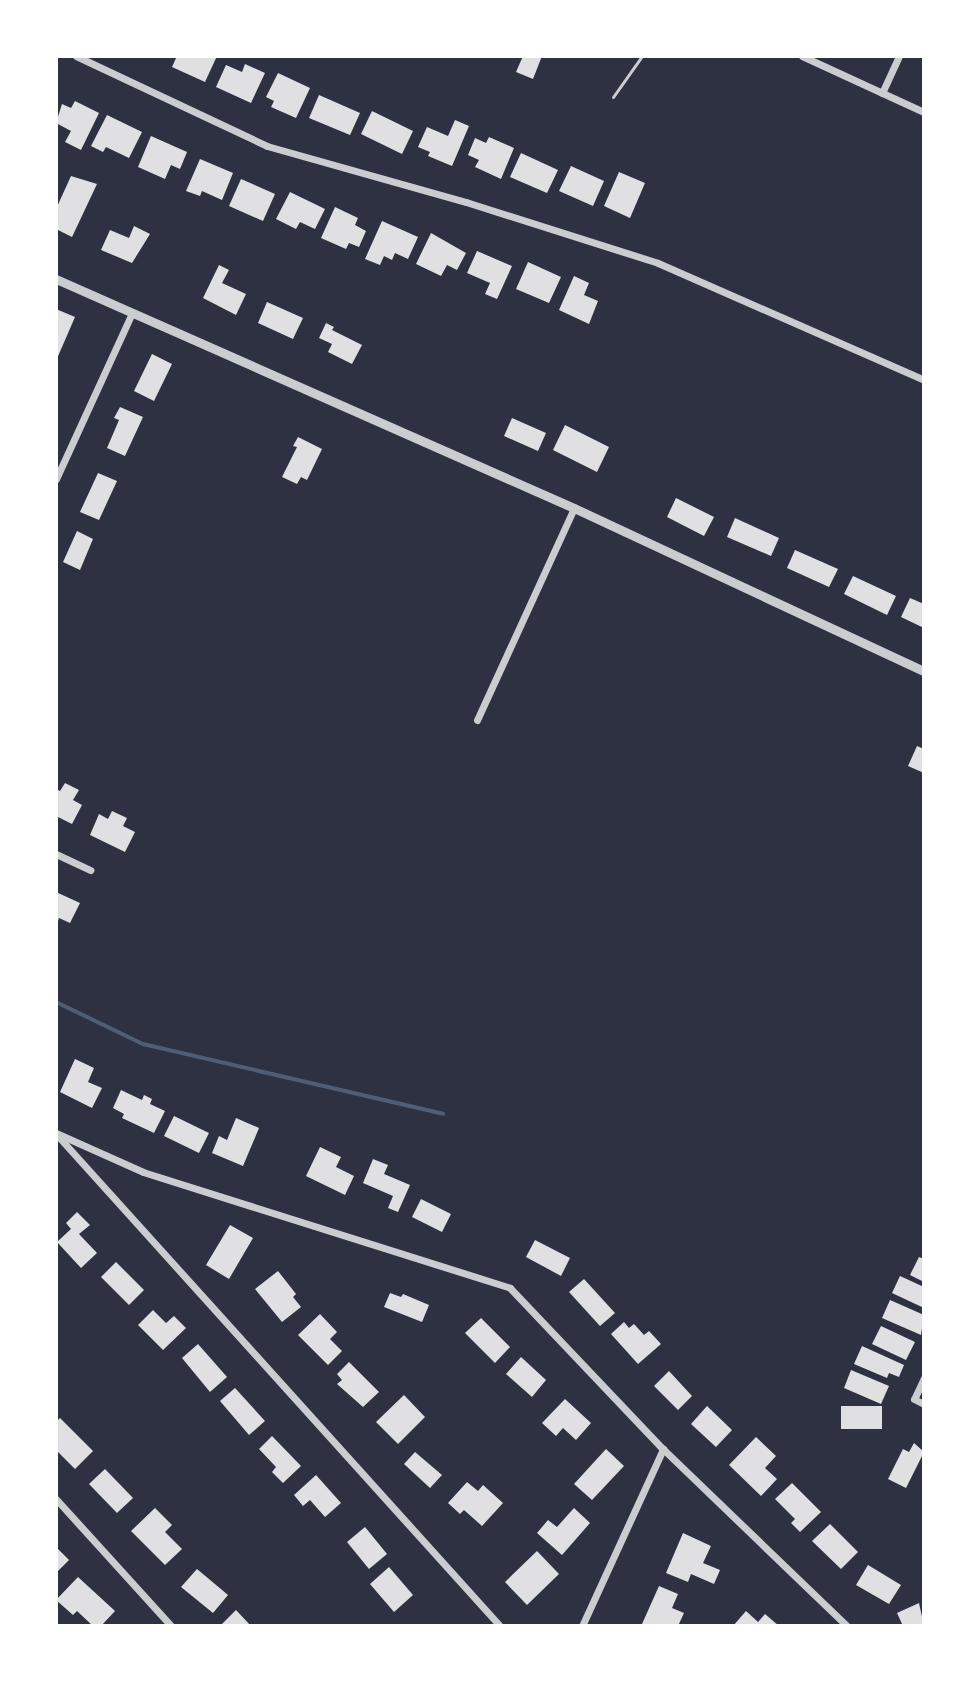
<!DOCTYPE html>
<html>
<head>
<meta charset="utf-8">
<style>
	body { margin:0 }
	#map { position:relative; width:980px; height:1682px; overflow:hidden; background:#2d3142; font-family:Literata,serif }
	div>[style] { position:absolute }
	.stream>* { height:4px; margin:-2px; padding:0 2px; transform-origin:2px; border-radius:2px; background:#4f5d75 }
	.building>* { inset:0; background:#e0e0e3 }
	.service>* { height:3px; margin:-1.5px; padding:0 1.5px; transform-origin:1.5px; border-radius:1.5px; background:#caccd0 }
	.minor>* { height:7px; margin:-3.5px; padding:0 3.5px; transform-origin:3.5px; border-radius:3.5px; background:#caccd0 }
	.tertiary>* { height:9px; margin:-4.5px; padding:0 4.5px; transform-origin:4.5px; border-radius:4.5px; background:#caccd0 }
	span { translate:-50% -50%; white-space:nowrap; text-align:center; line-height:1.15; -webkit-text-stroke:7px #fff; paint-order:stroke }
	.frame { position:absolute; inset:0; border:58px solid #fff; pointer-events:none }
</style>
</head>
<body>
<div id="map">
	<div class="stream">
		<div style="left:56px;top:1002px;width:97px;rotate:25.8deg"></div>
		<div style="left:143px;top:1044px;width:308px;rotate:13.1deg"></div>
	</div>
	<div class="building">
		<div style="clip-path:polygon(177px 56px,217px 56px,205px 82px,172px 67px)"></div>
		<div style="clip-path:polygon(523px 56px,542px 56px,533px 79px,516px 72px)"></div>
		<div style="clip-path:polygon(245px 64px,265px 73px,251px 103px,216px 87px,226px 65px,242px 72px)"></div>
		<div style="clip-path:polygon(278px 73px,310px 88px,296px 118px,271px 107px,274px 101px,266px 97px)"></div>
		<div style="clip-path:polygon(319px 95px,360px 113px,350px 135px,309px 118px)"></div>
		<div style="clip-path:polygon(75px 101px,99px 113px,81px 150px,65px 142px,71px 131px,56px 123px,62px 104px,71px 108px)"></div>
		<div style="clip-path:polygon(372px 111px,413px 131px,402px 154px,361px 134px)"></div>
		<div style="clip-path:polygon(107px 115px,142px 132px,129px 158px,106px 147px,103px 152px,91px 146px)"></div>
		<div style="clip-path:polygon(455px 120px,469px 126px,452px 166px,428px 156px,430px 152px,418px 147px,427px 127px,448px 136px)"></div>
		<div style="clip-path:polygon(151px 136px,187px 152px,180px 169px,171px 165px,165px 179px,138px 167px)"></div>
		<div style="clip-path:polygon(489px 137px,514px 148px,501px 179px,475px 167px,479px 160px,468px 155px,475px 138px,486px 143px)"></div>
		<div style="clip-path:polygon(521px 153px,558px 170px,547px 193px,510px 177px)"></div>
		<div style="clip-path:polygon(200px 159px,233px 173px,222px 200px,202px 191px,200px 196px,186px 191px)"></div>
		<div style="clip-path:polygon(571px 166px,604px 181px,593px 206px,559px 191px)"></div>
		<div style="clip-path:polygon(619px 172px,645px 183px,630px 218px,604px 206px)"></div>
		<div style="clip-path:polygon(71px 176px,97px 184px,72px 237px,56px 229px,56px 209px)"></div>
		<div style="clip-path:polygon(241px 179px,275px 194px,263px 221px,229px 206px)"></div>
		<div style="clip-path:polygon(290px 192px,325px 209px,315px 229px,300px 222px,296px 229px,276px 219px)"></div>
		<div style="clip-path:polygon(335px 207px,358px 218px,355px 225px,366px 231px,359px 247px,349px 243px,346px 249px,321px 238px)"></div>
		<div style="clip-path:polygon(382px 221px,418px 237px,408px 259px,395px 253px,392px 260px,384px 256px,380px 265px,365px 259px)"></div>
		<div style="clip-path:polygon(134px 226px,150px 234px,132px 263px,101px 250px,110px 230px,129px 238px)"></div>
		<div style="clip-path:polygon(431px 233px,466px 253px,457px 270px,447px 265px,441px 276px,416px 264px)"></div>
		<div style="clip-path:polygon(477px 251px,512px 266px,497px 299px,485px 294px,490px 283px,467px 273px)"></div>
		<div style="clip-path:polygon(528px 262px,561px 277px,549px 303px,516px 289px)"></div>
		<div style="clip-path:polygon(219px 265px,229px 270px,222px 283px,246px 294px,236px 315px,203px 298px)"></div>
		<div style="clip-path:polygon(574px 276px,589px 283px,584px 295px,598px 301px,589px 324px,559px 310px)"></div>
		<div style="clip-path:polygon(267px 302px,303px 318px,293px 339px,258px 323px)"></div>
		<div style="clip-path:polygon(56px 309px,75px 317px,56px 361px)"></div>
		<div style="clip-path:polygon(326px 323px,334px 327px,332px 330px,362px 345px,352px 364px,328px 352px,332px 344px,319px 338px)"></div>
		<div style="clip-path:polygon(152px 354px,172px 364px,154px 401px,134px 391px)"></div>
		<div style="clip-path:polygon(120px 407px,143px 417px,125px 456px,107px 448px,119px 420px,114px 418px)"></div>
		<div style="clip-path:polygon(512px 418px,546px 433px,538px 451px,504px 436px)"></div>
		<div style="clip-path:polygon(565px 425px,609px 447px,597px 472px,553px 450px)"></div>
		<div style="clip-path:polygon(298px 437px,322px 449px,307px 480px,301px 477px,297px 484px,282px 477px,297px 447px,293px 446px)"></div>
		<div style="clip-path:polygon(98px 473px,117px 481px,99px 520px,80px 512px)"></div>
		<div style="clip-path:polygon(676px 498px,714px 517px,704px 536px,667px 517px)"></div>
		<div style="clip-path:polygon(735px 518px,779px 538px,771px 556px,727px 537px)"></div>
		<div style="clip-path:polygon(77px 531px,93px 539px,80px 570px,63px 562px)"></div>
		<div style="clip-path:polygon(795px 550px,838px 569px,829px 587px,787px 568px)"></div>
		<div style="clip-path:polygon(853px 576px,896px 596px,887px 615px,844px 594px)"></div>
		<div style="clip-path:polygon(910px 598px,924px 604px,924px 628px,901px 617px)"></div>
		<div style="clip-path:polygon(917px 746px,924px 749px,924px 773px,908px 766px)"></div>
		<div style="clip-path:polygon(65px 783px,79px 790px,73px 800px,82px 805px,72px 824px,56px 816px,56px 789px,60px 791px)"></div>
		<div style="clip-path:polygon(112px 811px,127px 818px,123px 826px,135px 832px,125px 852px,90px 835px,99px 814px,108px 819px)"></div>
		<div style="clip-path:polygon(56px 892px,80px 903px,70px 923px,59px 918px,56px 926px)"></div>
		<div style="clip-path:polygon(75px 1059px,94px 1068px,88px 1082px,102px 1088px,92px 1108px,60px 1092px)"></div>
		<div style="clip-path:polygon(121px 1090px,142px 1100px,144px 1095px,152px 1099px,150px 1104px,165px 1111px,154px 1133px,122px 1118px,124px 1114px,113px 1108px)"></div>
		<div style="clip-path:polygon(174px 1116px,209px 1133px,199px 1153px,164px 1136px)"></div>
		<div style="clip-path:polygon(236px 1118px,259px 1128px,243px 1166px,212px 1153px,219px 1136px,227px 1140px)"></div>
		<div style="clip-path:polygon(320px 1147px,341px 1157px,336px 1167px,354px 1176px,345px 1195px,306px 1176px)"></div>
		<div style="clip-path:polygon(373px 1159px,388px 1165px,384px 1174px,410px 1185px,398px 1212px,388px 1208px,393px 1196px,363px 1183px)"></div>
		<div style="clip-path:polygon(421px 1199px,451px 1214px,442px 1232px,412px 1217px)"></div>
		<div style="clip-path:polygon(77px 1212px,90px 1225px,79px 1234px,97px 1253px,81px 1268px,57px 1242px,71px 1229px,66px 1223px)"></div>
		<div style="clip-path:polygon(230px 1225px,253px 1238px,229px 1279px,206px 1265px)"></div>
		<div style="clip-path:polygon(535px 1240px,570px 1258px,561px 1276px,526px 1257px)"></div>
		<div style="clip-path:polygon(919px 1257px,924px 1259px,924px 1282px,910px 1275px)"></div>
		<div style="clip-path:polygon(116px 1262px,144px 1290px,129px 1305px,101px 1277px)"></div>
		<div style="clip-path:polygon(278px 1271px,296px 1294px,293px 1297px,301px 1307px,282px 1322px,255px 1289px)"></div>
		<div style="clip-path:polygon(900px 1276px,924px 1287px,924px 1308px,892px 1293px)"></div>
		<div style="clip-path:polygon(584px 1279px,615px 1313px,600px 1326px,569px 1292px)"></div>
		<div style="clip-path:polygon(390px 1293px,401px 1297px,403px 1294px,429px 1305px,422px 1322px,384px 1307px)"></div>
		<div style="clip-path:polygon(890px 1300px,924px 1315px,921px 1335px,882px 1318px)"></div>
		<div style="clip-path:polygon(153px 1310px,166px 1323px,174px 1316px,186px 1328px,163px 1350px,138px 1325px)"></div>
		<div style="clip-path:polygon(320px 1314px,337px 1332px,330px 1339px,342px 1351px,328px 1365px,298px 1335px)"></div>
		<div style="clip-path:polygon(481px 1318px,510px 1347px,495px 1363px,465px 1333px)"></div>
		<div style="clip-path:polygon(624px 1322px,629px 1328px,634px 1324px,644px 1335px,649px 1331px,661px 1344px,638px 1364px,611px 1334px)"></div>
		<div style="clip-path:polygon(881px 1326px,915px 1342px,906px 1360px,872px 1344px)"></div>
		<div style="clip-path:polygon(198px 1344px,227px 1377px,210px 1392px,182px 1358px)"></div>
		<div style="clip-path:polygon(862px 1346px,904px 1365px,899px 1377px,889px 1373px,887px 1378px,854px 1364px)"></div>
		<div style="clip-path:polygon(521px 1357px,546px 1380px,532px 1397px,506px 1374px)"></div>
		<div style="clip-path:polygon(349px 1362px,379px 1392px,363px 1407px,337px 1384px,342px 1380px,337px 1374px)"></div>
		<div style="clip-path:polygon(851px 1370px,889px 1386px,881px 1404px,844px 1388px)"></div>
		<div style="clip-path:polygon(669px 1371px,692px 1396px,678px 1410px,654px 1386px)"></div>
		<div style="clip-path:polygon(235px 1388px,265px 1421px,249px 1435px,220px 1401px)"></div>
		<div style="clip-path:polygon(404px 1395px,425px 1417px,398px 1444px,376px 1422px)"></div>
		<div style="clip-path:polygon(565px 1399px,591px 1423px,576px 1440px,563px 1428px,556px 1436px,542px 1423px)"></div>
		<div style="clip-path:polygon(707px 1406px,732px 1430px,716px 1447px,691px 1424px)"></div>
		<div style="clip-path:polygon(841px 1406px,882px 1406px,882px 1429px,841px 1429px)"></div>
		<div style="clip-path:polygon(60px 1418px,93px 1451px,75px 1469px,56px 1450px,56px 1422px)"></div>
		<div style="clip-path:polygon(272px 1436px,301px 1466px,283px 1483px,272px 1472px,276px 1467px,259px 1449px)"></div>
		<div style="clip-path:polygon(756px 1437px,776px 1456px,765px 1468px,777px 1479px,761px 1496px,729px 1465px)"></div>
		<div style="clip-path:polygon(914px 1443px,924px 1452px,906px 1488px,888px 1479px,903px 1449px,909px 1452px)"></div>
		<div style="clip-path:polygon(606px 1449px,624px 1466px,592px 1500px,574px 1484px)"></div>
		<div style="clip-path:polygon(415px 1452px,442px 1475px,430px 1488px,404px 1464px)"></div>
		<div style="clip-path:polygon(105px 1469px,133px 1498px,117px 1513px,89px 1484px)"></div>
		<div style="clip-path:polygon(316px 1475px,341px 1503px,325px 1517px,310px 1500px,303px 1506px,294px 1495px)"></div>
		<div style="clip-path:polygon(467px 1482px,478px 1491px,483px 1485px,503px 1503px,482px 1526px,464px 1510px,460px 1514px,448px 1503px)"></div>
		<div style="clip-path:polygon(792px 1483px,821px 1512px,800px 1532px,791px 1523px,795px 1519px,775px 1499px)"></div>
		<div style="clip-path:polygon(155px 1508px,172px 1525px,165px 1532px,182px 1549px,165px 1565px,131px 1531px)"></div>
		<div style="clip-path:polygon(574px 1508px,590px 1523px,562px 1555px,537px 1533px,548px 1520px,557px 1527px)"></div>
		<div style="clip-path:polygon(830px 1524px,858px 1552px,841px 1569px,812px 1541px)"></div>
		<div style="clip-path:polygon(365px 1527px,387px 1554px,369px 1569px,347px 1542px)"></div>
		<div style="clip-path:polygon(683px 1533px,711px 1546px,703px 1563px,720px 1570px,714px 1584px,691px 1574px,688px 1582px,666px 1573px)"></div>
		<div style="clip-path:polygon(56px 1547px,69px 1560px,56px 1573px)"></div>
		<div style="clip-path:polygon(537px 1551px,559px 1574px,527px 1605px,505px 1582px)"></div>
		<div style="clip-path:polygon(868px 1565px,901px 1585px,889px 1604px,856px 1585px)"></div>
		<div style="clip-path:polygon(389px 1567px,413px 1595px,394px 1612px,370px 1584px)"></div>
		<div style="clip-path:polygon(197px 1569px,228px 1595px,213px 1613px,181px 1587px)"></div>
		<div style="clip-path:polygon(78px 1577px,115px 1611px,101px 1626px,93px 1626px,77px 1611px,73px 1615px,56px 1600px)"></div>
		<div style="clip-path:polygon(659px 1586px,678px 1594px,672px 1608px,684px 1613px,678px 1626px,642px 1624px)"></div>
		<div style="clip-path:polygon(919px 1603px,924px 1626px,903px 1626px,897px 1613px)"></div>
		<div style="clip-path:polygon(236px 1610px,251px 1626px,220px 1626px)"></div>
		<div style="clip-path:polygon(746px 1611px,758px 1622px,765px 1614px,779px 1626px,733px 1626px)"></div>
	</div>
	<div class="service">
		<div style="left:613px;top:97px;width:50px;rotate:-54.7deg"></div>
	</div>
	<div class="minor">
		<div style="left:76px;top:56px;width:211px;rotate:25.2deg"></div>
		<div style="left:267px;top:146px;width:207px;rotate:15.7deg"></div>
		<div style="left:466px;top:202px;width:201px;rotate:17.6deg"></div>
		<div style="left:658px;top:263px;width:291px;rotate:23.7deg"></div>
		<div style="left:802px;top:56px;width:134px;rotate:24.7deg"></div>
		<div style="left:882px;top:93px;width:41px;rotate:-65.3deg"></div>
		<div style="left:56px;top:479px;width:183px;rotate:-65.4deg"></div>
		<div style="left:477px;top:720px;width:233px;rotate:-65.4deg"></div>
		<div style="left:56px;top:854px;width:38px;rotate:25deg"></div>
		<div style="left:56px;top:1133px;width:95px;rotate:24.1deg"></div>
		<div style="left:143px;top:1172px;width:385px;rotate:17.5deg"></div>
		<div style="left:510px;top:1288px;width:222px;rotate:46.5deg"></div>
		<div style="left:663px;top:1449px;width:255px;rotate:43.9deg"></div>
		<div style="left:57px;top:1135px;width:661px;rotate:47.94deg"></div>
		<div style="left:924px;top:1378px;width:23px;rotate:115deg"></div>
		<div style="left:914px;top:1399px;width:11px;rotate:27deg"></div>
		<div style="left:56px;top:1499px;width:171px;rotate:47.8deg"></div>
		<div style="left:582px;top:1626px;width:195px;rotate:-65.4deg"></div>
	</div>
	<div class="tertiary">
		<div style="left:56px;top:279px;width:566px;rotate:23.85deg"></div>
		<div style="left:574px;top:508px;width:386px;rotate:25deg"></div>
	</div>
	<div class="frame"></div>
</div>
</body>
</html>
